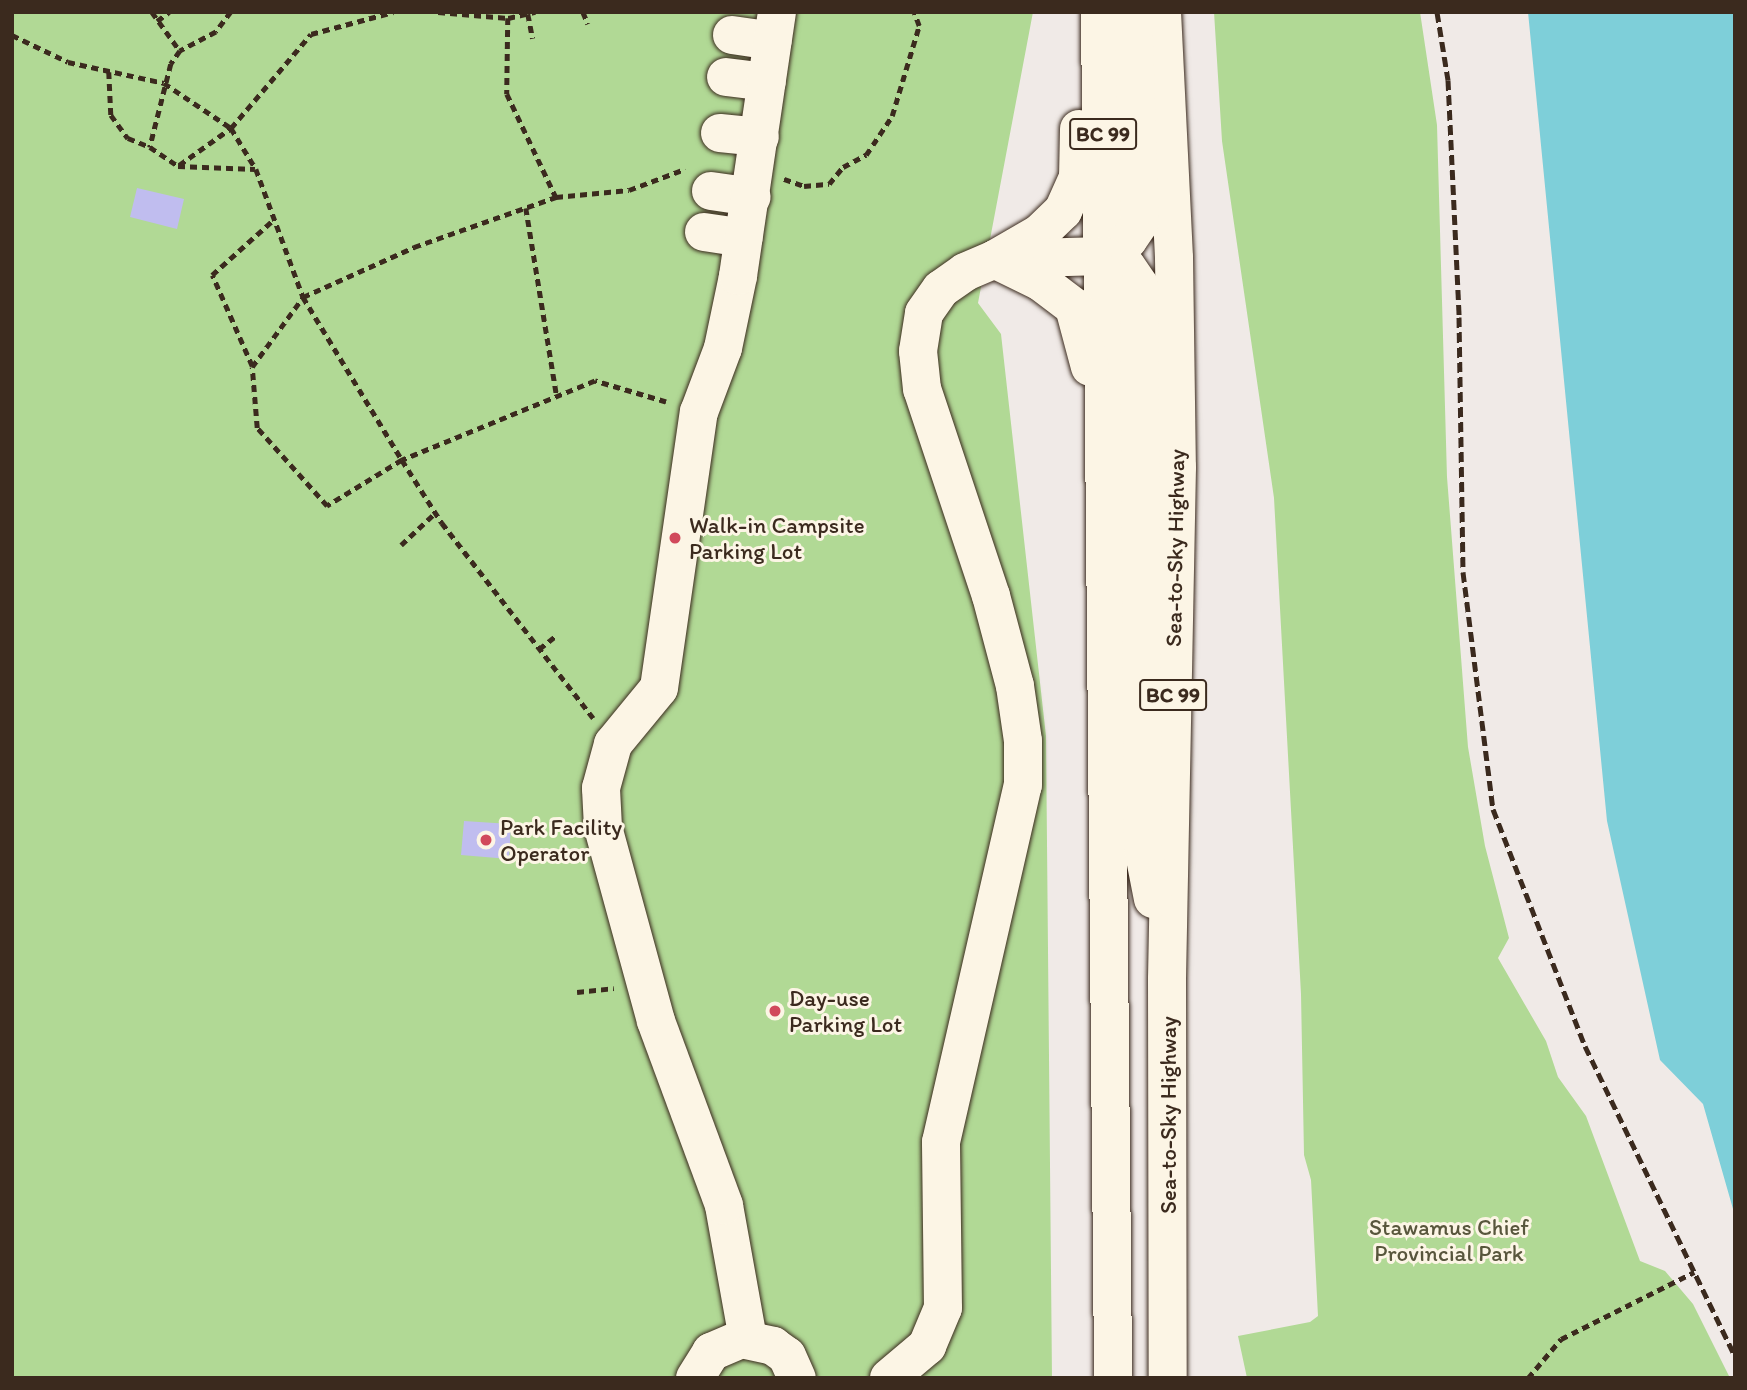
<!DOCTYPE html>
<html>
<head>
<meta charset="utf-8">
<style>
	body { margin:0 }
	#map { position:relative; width:1747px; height:1390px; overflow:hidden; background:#f0eae7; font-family:Itim,sans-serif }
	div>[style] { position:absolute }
	.green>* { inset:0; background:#b1d995 }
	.water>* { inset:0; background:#7ecfd9 }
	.building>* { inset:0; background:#c0bdef }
	.path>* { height:4.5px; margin-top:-2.25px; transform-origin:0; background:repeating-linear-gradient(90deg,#3b2a1e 0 7px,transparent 0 12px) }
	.roads { filter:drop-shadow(0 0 2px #3b2a1e) drop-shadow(0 0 2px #3b2a1e) }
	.minor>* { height:38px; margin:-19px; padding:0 19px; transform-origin:19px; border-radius:19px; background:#fcf5e5 }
	.highway>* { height:38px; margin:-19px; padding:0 19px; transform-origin:19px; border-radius:19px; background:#fcf5e5 }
	.rail>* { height:5px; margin-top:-2.5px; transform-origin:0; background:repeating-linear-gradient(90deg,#3b2a1e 0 10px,transparent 0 15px) }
	.dots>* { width:19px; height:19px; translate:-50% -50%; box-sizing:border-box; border:4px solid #fcf5e5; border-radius:50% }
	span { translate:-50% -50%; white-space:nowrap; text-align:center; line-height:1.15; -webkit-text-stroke:6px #fcf5e5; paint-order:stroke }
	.shield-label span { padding:2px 5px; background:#fcf5e5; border:2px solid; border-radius:5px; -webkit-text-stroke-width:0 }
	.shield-label { font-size:21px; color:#3b2a1e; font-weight:700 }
	.poi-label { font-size:23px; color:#3b2a1e }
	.left { translate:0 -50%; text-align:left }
	.street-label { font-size:23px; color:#3b2a1e }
	.park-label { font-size:23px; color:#58563c }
	.frame { position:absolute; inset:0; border:14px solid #3b2a1e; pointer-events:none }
</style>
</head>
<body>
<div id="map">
	<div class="green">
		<div style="clip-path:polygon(12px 12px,1033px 12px,978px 303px,1001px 334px,1046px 736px,1052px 1378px,12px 1378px)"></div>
		<div style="clip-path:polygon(1214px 12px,1420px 12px,1437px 125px,1447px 477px,1468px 747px,1485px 846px,1509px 938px,1498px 958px,1546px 1041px,1558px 1077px,1586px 1116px,1640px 1261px,1665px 1271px,1693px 1304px,1730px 1378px,1247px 1378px,1238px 1336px,1310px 1322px,1318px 1316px,1311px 1180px,1304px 1155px,1301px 994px,1274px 498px,1222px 141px)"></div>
	</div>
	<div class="water">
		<div style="clip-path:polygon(1528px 12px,1735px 12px,1735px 1216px,1703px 1104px,1660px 1060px,1607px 821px)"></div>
	</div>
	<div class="building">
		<div style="clip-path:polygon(137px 188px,184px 199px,177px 229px,130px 217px)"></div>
		<div style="clip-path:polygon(464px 821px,511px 824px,509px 859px,461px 855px)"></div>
	</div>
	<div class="path">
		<div style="left:152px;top:12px;width:48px;rotate:54.3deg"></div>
		<div style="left:231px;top:12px;width:25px;rotate:127deg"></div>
		<div style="left:216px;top:32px;width:41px;rotate:152.2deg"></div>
		<div style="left:180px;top:51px;width:16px;rotate:125deg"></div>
		<div style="left:171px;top:64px;width:86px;rotate:104.2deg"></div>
		<div style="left:150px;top:147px;width:34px;rotate:34deg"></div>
		<div style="left:178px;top:166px;width:77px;rotate:2.2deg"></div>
		<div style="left:438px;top:12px;width:70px;rotate:4.9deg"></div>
		<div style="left:508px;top:18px;width:28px;rotate:-13deg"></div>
		<div style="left:583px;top:12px;width:13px;rotate:67deg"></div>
		<div style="left:528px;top:14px;width:25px;rotate:79deg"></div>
		<div style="left:508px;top:18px;width:76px;rotate:90.8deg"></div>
		<div style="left:507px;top:94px;width:114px;rotate:64.6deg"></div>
		<div style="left:157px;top:21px;width:15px;rotate:-37deg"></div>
		<div style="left:12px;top:35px;width:62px;rotate:25.7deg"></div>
		<div style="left:68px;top:62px;width:98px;rotate:12.3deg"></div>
		<div style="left:164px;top:83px;width:81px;rotate:33.9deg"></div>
		<div style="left:231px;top:128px;width:48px;rotate:58.6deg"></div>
		<div style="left:256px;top:169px;width:136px;rotate:69.8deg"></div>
		<div style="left:303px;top:297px;width:191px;rotate:58.7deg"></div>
		<div style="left:402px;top:460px;width:75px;rotate:57.6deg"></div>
		<div style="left:442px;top:523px;width:247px;rotate:52.2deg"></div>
		<div style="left:109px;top:72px;width:43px;rotate:87.3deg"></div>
		<div style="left:111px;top:115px;width:29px;rotate:54deg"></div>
		<div style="left:128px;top:138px;width:24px;rotate:22deg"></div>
		<div style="left:179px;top:165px;width:64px;rotate:-35.4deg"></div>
		<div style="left:231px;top:128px;width:123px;rotate:-49.6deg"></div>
		<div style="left:311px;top:34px;width:85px;rotate:-15deg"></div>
		<div style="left:784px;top:179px;width:21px;rotate:19deg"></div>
		<div style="left:804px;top:186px;width:25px;rotate:-5deg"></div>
		<div style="left:829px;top:184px;width:22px;rotate:-51deg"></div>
		<div style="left:843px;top:167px;width:26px;rotate:-28deg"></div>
		<div style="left:866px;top:155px;width:47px;rotate:-56.3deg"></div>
		<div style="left:892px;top:116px;width:94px;rotate:-73.3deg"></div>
		<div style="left:919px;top:26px;width:15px;rotate:-110deg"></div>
		<div style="left:526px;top:208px;width:192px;rotate:80.7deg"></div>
		<div style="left:252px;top:366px;width:99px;rotate:-113.7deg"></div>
		<div style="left:212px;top:275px;width:82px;rotate:-42deg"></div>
		<div style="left:666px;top:402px;width:74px;rotate:-163.5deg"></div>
		<div style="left:595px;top:381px;width:209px;rotate:157.7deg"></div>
		<div style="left:402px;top:460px;width:88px;rotate:148.5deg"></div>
		<div style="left:327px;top:506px;width:105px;rotate:-131.9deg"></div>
		<div style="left:257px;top:428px;width:61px;rotate:-94.7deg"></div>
		<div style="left:252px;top:367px;width:87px;rotate:-53.9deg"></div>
		<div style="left:303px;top:297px;width:122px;rotate:-24.2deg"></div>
		<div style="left:414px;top:247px;width:151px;rotate:-19.4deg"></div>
		<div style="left:556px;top:197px;width:73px;rotate:-5.5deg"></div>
		<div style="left:629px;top:190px;width:60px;rotate:-20.6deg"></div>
		<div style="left:401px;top:545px;width:47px;rotate:-43.3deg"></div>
		<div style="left:539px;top:649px;width:23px;rotate:-38deg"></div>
		<div style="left:577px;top:992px;width:37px;rotate:-6deg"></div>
		<div style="left:1528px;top:1378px;width:51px;rotate:-49.8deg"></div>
		<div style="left:1561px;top:1339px;width:149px;rotate:-26.7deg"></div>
	</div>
	<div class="roads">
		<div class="minor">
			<div style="left:732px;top:35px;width:41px;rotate:8.3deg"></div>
			<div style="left:726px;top:77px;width:41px;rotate:7deg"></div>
			<div style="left:720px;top:133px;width:40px;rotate:5.7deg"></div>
			<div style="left:711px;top:191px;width:41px;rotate:8.3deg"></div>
			<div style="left:704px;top:232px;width:40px;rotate:8.5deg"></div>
			<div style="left:748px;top:1339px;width:136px;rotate:-100.2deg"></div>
			<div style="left:724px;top:1205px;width:196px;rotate:-110.3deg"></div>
			<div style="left:656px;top:1021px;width:201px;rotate:-105.3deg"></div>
			<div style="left:603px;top:827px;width:39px;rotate:-93deg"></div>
			<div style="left:601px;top:788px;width:46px;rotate:-74.7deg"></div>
			<div style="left:613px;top:744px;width:72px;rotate:-50.6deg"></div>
			<div style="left:659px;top:688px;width:279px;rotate:-81.8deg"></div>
			<div style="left:699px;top:412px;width:68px;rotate:-69.4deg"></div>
			<div style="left:723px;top:348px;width:74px;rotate:-78.2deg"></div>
			<div style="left:738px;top:276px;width:267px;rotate:-81.6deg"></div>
			<div style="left:695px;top:1378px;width:31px;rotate:-58deg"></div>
			<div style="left:711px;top:1352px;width:33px;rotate:-23deg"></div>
			<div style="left:741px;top:1339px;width:33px;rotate:12deg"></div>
			<div style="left:773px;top:1346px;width:17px;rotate:36deg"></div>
			<div style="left:787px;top:1356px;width:24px;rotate:66deg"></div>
			<div style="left:889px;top:1378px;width:50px;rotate:-40.1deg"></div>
			<div style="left:927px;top:1346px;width:41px;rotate:-67.2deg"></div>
			<div style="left:943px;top:1308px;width:166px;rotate:-90.7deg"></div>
			<div style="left:941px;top:1142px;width:366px;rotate:-77.1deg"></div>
			<div style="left:1023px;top:785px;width:44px;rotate:-90deg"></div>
			<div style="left:1023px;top:741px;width:56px;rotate:-98.3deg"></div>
			<div style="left:1015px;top:686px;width:93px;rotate:-104.9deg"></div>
			<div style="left:991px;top:596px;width:218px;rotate:-108.4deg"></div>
			<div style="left:922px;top:389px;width:38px;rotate:-96deg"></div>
			<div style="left:918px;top:351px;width:38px;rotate:-81deg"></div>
			<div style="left:924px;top:313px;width:29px;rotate:-55deg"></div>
			<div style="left:941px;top:289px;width:29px;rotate:-35deg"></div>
			<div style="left:965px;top:272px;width:33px;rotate:-23deg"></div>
		</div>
		<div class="highway">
			<div style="left:1100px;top:12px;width:1366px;rotate:89.45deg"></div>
			<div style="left:1162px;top:12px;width:246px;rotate:87.2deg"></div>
			<div style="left:1174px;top:258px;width:209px;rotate:89.2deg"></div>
			<div style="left:1177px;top:467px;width:513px;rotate:91.12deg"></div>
			<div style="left:1167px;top:980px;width:398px;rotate:89.9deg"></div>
			<div style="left:1104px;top:256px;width:29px;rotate:-34deg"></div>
			<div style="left:1128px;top:240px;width:22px;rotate:-56deg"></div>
			<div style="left:1140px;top:222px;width:210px;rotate:-91.9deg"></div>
			<div style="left:997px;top:258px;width:50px;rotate:-30.2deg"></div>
			<div style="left:1040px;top:233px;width:32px;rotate:-44deg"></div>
			<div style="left:1063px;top:211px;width:36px;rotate:-66deg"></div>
			<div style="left:1078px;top:178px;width:49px;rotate:-88.8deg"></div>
			<div style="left:995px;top:259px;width:109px;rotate:-1.6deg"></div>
			<div style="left:1104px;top:256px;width:25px;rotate:26deg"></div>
			<div style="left:1127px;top:267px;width:22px;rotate:56deg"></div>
			<div style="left:1139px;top:285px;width:563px;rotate:89.59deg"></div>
			<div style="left:1143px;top:848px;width:52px;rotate:78.9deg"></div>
			<div style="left:1000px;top:262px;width:46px;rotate:26deg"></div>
			<div style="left:1041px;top:282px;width:41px;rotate:37.1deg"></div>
			<div style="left:1074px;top:307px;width:62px;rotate:75.1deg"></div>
		</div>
	</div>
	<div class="rail">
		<div style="left:1437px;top:12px;width:69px;rotate:80.8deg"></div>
		<div style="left:1448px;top:80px;width:237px;rotate:87.3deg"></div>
		<div style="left:1459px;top:317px;width:255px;rotate:89.1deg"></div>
		<div style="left:1463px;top:572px;width:239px;rotate:82.8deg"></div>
		<div style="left:1493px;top:809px;width:254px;rotate:68.8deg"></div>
		<div style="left:1585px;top:1046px;width:344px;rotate:64.2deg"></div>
	</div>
	<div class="dots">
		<div style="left:675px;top:538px;background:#d1495b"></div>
		<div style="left:486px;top:840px;background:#d1495b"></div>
		<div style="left:775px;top:1011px;background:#d1495b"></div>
	</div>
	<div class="shield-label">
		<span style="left:1103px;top:134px">BC 99</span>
		<span style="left:1173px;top:695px">BC 99</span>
	</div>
	<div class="poi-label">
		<span class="left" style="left:689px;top:538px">Walk-in Campsite<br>Parking Lot</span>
		<span class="left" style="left:500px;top:840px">Park Facility<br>Operator</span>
		<span class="left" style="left:789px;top:1011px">Day-use<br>Parking Lot</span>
	</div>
	<div class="street-label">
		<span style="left:1175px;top:548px;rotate:-89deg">Sea-to-Sky Highway</span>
		<span style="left:1168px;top:1115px;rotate:-90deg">Sea-to-Sky Highway</span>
	</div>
	<div class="park-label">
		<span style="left:1449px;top:1240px">Stawamus Chief<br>Provincial Park</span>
	</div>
	<div class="frame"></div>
</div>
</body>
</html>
